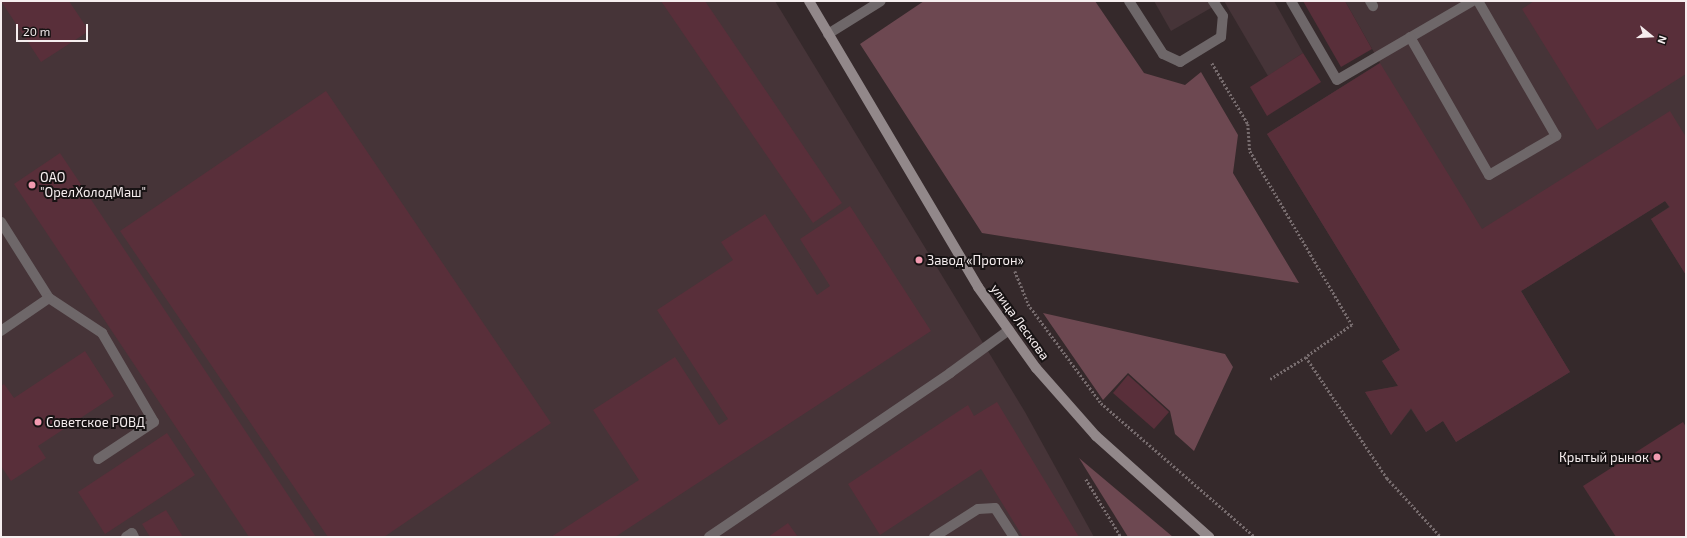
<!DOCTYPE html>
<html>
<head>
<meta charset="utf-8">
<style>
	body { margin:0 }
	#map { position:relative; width:1687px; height:538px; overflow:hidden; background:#35292b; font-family:"Exo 2",sans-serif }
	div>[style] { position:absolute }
	.built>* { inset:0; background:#463438 }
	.green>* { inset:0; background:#6d4851 }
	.building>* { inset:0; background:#592f3a }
	.path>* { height:2.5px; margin-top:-1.25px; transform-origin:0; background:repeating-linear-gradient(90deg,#776c6e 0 2px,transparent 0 4px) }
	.lane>* { height:10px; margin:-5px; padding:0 5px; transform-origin:5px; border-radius:5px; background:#6e6769 }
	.street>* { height:10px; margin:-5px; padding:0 5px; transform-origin:5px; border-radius:5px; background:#6e6769 }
	.secondary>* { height:10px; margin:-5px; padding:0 5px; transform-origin:5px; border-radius:5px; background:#92888a }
	.dots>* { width:11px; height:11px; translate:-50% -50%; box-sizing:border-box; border:2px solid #181314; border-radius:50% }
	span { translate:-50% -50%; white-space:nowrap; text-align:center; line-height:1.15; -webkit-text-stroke:4px #181314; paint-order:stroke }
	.poi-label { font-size:13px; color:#f6eeef }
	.left { translate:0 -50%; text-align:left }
	.right { translate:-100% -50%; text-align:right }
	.street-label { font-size:13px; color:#f6eeef }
	.frame { position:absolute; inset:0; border:2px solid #f6eeef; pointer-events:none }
	.north { position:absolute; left:1631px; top:16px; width:40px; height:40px; -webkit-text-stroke:3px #181314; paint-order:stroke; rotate:108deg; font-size:11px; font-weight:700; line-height:16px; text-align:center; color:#f6eeef }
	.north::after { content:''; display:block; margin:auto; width:14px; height:18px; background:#f6eeef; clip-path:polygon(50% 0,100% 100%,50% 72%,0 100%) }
	.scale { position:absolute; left:16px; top:24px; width:72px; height:18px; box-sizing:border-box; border:2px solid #f6eeef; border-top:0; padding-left:5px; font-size:12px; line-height:14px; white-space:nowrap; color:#f6eeef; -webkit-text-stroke:3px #181314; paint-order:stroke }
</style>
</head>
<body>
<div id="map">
	<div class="built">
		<div style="clip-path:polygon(1px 1px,775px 1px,1025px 412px,1094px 537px,1px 537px)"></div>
		<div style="clip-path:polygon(1154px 1px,1223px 1px,1171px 31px)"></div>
		<div style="clip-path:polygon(1224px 1px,1274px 1px,1303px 53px,1268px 76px)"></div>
		<div style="clip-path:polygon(1345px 1px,1686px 1px,1686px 275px,1651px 219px,1669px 207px,1665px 201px,1521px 291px,1570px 372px,1456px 442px,1443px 421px,1426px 432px,1411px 409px,1391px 435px,1365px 392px,1398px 386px,1382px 361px,1400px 350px,1267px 134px,1380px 63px)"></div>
	</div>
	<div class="green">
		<div style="clip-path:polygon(924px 1px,1095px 1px,1144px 73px,1185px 85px,1201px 72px,1238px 135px,1233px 173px,1299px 283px,982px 233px,860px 44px)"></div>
		<div style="clip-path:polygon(1043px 313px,1225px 354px,1233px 367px,1194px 451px,1175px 434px,1170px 411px,1128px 373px,1103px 400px)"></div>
		<div style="clip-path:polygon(1079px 458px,1173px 537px,1128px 537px)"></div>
	</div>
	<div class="building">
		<div style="clip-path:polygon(1px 1px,69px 1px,89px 31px,41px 62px)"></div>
		<div style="clip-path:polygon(661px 1px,705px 1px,842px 203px,813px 223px)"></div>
		<div style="clip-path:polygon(1303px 1px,1345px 1px,1372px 49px,1341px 67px)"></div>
		<div style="clip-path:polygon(1534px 1px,1686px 1px,1686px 74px,1597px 130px,1522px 9px)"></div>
		<div style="clip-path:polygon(1303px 53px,1321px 82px,1267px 116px,1250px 87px)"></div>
		<div style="clip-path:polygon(1380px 63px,1482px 229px,1670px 111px,1686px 137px,1686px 275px,1651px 219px,1670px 207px,1665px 201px,1521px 291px,1570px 372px,1456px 442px,1443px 421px,1426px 432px,1411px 408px,1391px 435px,1365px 392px,1398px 386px,1382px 361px,1400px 350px,1267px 134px)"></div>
		<div style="clip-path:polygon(326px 91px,551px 423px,384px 537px,328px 537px,120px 231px)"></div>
		<div style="clip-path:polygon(60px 153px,316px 537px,249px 537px,14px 184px)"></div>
		<div style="clip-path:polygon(850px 206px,931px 331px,615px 537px,551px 537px,639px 480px,593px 410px,675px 357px,719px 425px,728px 419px,657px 310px,733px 260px,721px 242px,765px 214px,817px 295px,830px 286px,800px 239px)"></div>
		<div style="clip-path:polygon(85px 351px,114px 396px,38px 446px,46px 458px,11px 481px,1px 466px,1px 386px,4px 384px,14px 398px)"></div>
		<div style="clip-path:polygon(1128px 375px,1169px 412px,1154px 429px,1113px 393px)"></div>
		<div style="clip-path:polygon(997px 402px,1079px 537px,1023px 537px,981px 469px,880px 535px,848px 484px,968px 405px,974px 416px)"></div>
		<div style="clip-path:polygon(1683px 422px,1686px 427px,1686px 537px,1616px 537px,1583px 486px)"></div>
		<div style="clip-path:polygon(167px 433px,195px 475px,105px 534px,78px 492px)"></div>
		<div style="clip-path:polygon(166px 510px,183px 537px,150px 537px,142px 524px)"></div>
		<div style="clip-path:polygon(788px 523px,798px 537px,768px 537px)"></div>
	</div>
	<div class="path">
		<div style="left:1212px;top:63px;width:71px;rotate:59.5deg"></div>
		<div style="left:1248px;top:124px;width:27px;rotate:86deg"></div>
		<div style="left:1250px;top:151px;width:202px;rotate:59.6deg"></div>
		<div style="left:1352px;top:325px;width:56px;rotate:145.2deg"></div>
		<div style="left:1015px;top:271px;width:35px;rotate:68deg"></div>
		<div style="left:1028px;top:304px;width:123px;rotate:53.6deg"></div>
		<div style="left:1101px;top:403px;width:204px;rotate:41deg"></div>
		<div style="left:1270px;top:379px;width:42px;rotate:-31.4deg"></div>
		<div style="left:1306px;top:357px;width:146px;rotate:56.2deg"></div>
		<div style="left:1387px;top:478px;width:80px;rotate:47.5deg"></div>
		<div style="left:1086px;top:479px;width:68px;rotate:58.9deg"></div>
	</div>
	<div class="lane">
		<div style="left:1129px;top:1px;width:63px;rotate:57.3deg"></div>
		<div style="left:1163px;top:54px;width:19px;rotate:25deg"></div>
		<div style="left:1180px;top:62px;width:48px;rotate:-31.4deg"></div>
		<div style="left:1221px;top:37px;width:21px;rotate:-85deg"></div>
		<div style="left:1223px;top:16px;width:18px;rotate:-124deg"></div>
		<div style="left:1291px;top:1px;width:91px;rotate:59.8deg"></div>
		<div style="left:1337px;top:80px;width:157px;rotate:-30.2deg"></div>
		<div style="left:1370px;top:1px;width:6px;rotate:59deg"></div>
		<div style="left:1410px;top:37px;width:159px;rotate:60.2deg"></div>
		<div style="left:1489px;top:175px;width:78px;rotate:-30.2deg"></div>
		<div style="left:1556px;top:136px;width:156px;rotate:-120deg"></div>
		<div style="left:1px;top:222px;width:90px;rotate:57.7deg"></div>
		<div style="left:49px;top:298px;width:64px;rotate:33.4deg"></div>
		<div style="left:102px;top:333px;width:103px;rotate:59.7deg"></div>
		<div style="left:154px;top:422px;width:67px;rotate:146.5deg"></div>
		<div style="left:1px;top:331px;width:58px;rotate:-34.5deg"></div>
		<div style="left:126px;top:537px;width:7px;rotate:-34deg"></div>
		<div style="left:132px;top:533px;width:4px;rotate:63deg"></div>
		<div style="left:709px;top:537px;width:292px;rotate:-34.2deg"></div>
		<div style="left:950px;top:373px;width:73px;rotate:-36.1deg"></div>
		<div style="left:934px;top:537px;width:52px;rotate:-32.5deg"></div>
		<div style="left:978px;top:509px;width:17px;rotate:-3deg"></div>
		<div style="left:995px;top:508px;width:35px;rotate:57deg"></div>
	</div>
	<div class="street">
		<div style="left:828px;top:34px;width:62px;rotate:-31.9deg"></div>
	</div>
	<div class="secondary">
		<div style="left:809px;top:1px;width:332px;rotate:59.4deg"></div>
		<div style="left:978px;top:287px;width:100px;rotate:54.4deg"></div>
		<div style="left:1036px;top:368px;width:91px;rotate:48.6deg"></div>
		<div style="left:1096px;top:436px;width:152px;rotate:41.8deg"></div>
	</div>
	<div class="dots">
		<div style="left:32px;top:185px;background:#f29ab0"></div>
		<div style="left:919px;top:260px;background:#f29ab0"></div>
		<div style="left:38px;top:422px;background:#f29ab0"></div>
		<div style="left:1657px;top:457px;background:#f29ab0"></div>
	</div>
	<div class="poi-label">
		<span class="left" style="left:40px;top:185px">ОАО<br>"ОрелХолодМаш"</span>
		<span class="left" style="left:927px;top:260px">Завод «Протон»</span>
		<span class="left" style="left:46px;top:422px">Советское РОВД</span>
		<span class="right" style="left:1649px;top:457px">Крытый рынок</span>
	</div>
	<div class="street-label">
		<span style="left:1020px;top:322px;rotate:54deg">улица Лескова</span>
	</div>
	<div class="frame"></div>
	<div class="north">N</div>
	<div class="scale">20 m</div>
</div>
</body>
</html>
